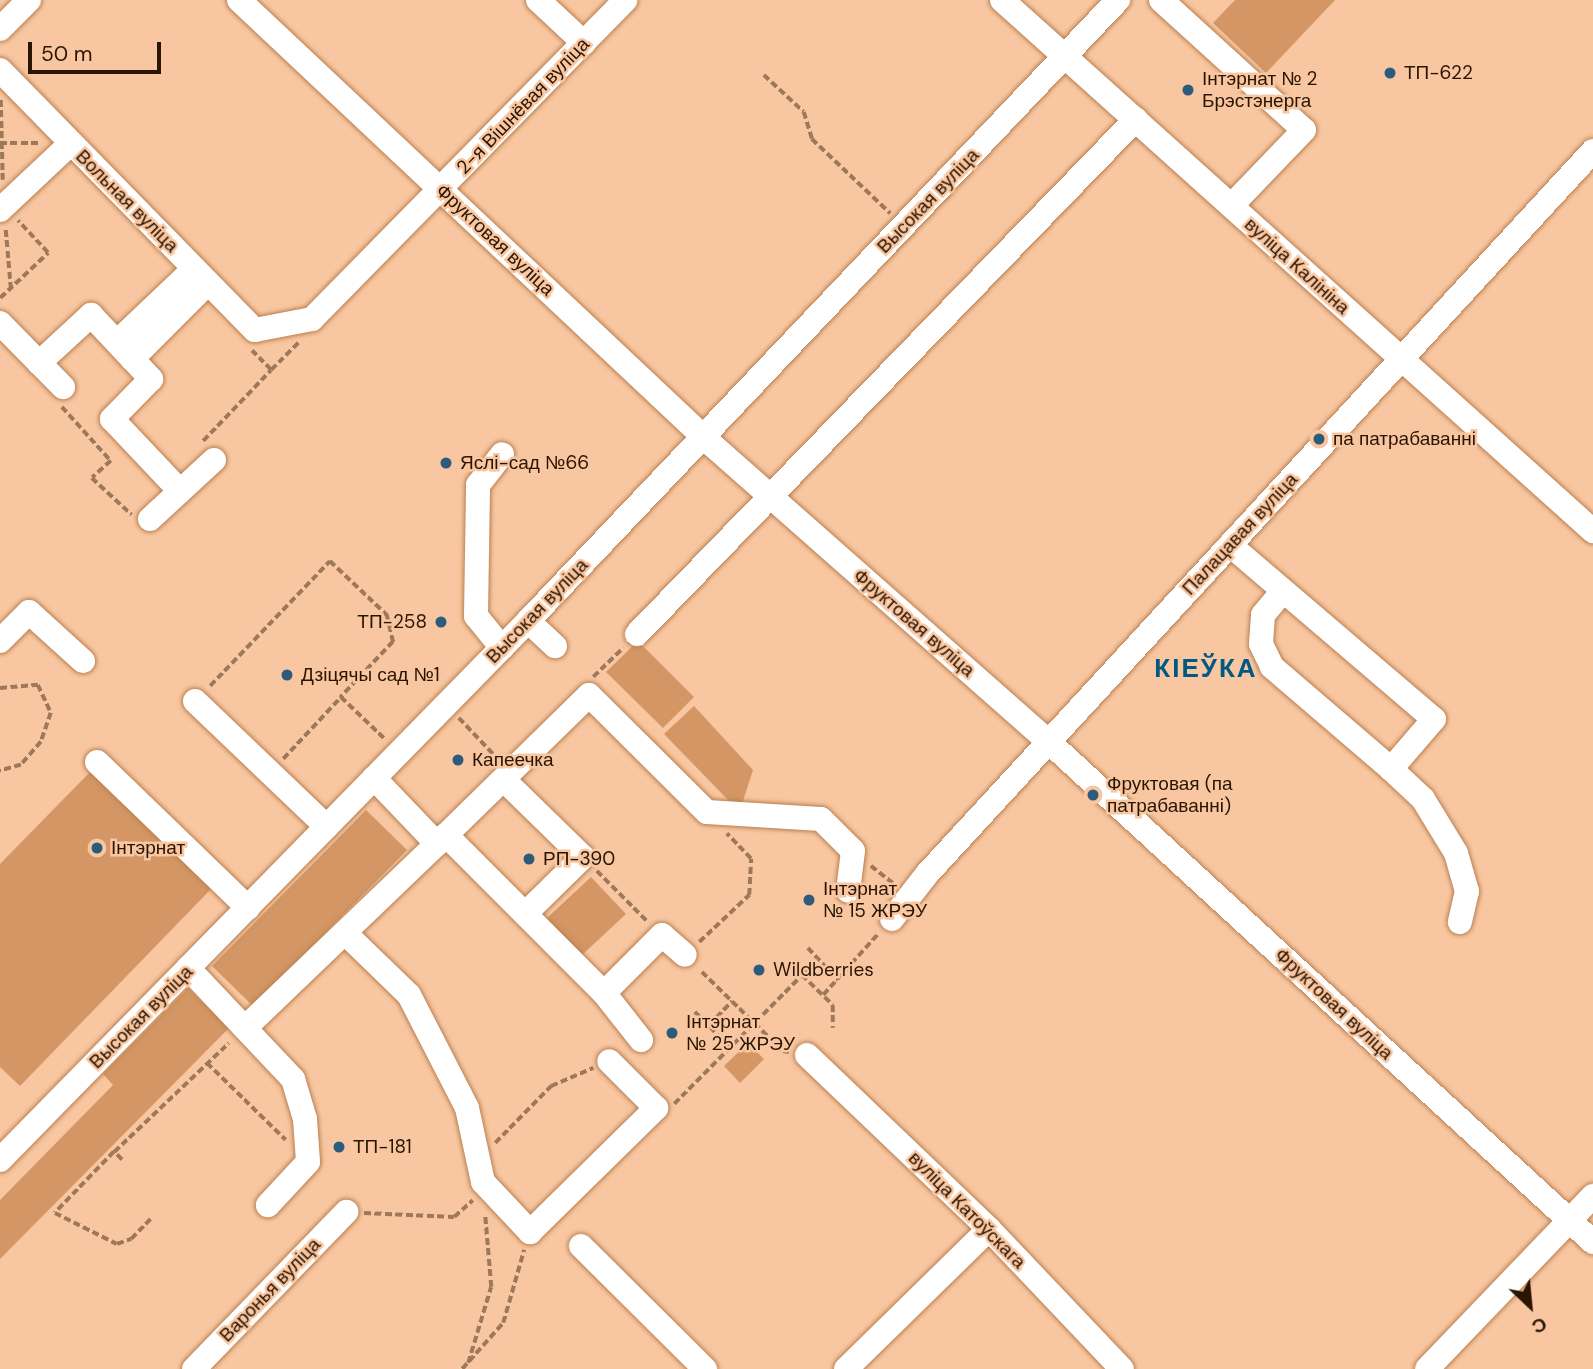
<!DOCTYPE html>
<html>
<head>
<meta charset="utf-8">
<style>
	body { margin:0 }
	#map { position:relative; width:1593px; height:1369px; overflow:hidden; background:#f8c6a0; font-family:"DM Sans",sans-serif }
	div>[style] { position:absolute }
	.green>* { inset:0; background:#d39664 }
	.path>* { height:3.5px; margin-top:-1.75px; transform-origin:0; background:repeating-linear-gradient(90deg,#9e785b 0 7px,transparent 0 10.5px) }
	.roads { filter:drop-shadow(0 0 2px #ba8051) drop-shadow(0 0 2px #ba8051) }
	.minor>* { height:24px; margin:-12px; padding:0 12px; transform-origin:12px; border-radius:12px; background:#fff }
	.dots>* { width:19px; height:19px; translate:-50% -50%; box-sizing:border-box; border:4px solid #f8c6a0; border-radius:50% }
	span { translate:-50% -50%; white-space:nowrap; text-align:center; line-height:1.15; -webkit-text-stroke:5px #f8c6a0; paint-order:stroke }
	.poi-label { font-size:19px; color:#2a1402 }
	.left { translate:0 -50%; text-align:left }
	.right { translate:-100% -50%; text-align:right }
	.street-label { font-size:19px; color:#2a1402 }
	.district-label { font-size:26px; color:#005883; font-weight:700; letter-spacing:2px }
	.north { position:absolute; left:1495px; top:1271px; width:70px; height:70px; -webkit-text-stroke:5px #f8c6a0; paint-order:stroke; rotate:154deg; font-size:19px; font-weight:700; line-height:28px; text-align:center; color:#2a1402 }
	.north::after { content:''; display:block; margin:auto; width:24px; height:32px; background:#2a1402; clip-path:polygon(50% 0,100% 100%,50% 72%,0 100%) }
	.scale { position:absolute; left:28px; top:42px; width:133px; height:32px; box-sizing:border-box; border:4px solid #2a1402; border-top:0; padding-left:9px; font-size:21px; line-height:24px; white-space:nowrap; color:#2a1402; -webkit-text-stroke:5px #f8c6a0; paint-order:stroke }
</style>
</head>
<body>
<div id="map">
	<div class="green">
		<div style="clip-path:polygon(1235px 0,1335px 0,1266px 73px,1213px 23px)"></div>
		<div style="clip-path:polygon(638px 641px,694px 697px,663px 728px,606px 672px)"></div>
		<div style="clip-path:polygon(694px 706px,753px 770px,742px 804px,730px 802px,664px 734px)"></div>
		<div style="clip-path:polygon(91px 771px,212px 888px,20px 1086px,0 1067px,0 864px)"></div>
		<div style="clip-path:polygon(366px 810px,407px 850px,253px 1006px,212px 966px)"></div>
		<div style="clip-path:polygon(591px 877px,626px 914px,582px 955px,547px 918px)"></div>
		<div style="clip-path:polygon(188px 988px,229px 1028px,0 1259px,0 1200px,113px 1085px,103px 1074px)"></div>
		<div style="clip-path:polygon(748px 1043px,764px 1059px,740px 1083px,724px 1066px)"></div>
	</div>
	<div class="path">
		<div style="left:764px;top:75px;width:54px;rotate:42.8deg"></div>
		<div style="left:804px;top:112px;width:28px;rotate:73deg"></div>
		<div style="left:812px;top:139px;width:108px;rotate:43.5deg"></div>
		<div style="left:1px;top:100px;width:80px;rotate:88.6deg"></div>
		<div style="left:0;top:143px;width:40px"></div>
		<div style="left:6px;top:230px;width:57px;rotate:85deg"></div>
		<div style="left:0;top:298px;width:66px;rotate:-43.2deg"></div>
		<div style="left:48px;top:253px;width:44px;rotate:-133.2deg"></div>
		<div style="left:271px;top:370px;width:40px;rotate:-45deg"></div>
		<div style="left:62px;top:407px;width:73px;rotate:47.8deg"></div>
		<div style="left:111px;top:461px;width:25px;rotate:138deg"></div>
		<div style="left:92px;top:478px;width:54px;rotate:42.8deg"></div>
		<div style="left:203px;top:441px;width:98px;rotate:-46.2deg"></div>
		<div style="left:271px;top:370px;width:27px;rotate:-135deg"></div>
		<div style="left:593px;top:677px;width:42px;rotate:-44deg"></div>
		<div style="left:210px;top:686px;width:173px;rotate:-46.2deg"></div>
		<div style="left:330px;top:561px;width:79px;rotate:43.5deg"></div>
		<div style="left:387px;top:615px;width:28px;rotate:77deg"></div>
		<div style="left:393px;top:642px;width:76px;rotate:133.4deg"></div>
		<div style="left:0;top:688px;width:38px;rotate:-5deg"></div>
		<div style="left:38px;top:685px;width:31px;rotate:65deg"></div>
		<div style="left:51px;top:713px;width:31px;rotate:109deg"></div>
		<div style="left:41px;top:742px;width:30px;rotate:131deg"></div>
		<div style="left:21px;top:765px;width:22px;rotate:164deg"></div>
		<div style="left:459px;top:718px;width:55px;rotate:46.5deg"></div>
		<div style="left:283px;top:759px;width:85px;rotate:-46.9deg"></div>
		<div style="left:341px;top:697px;width:62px;rotate:43.7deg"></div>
		<div style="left:871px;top:866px;width:31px;rotate:38deg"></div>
		<div style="left:597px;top:871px;width:72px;rotate:45deg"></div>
		<div style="left:699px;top:942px;width:69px;rotate:-43.2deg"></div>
		<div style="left:749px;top:895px;width:36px;rotate:-87deg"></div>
		<div style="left:751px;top:859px;width:35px;rotate:-134deg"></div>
		<div style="left:808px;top:948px;width:44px;rotate:46.8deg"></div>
		<div style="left:702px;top:972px;width:113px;rotate:44.3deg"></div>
		<div style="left:783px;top:1051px;width:6px;rotate:9deg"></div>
		<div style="left:802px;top:975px;width:23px;rotate:-45deg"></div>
		<div style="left:823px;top:995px;width:82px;rotate:-48deg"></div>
		<div style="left:695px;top:1012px;width:49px;rotate:45deg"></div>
		<div style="left:709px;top:1025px;width:33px;rotate:-46deg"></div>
		<div style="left:207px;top:1063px;width:110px;rotate:44.3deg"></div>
		<div style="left:674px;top:1104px;width:182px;rotate:-45.2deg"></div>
		<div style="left:802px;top:975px;width:43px;rotate:44.1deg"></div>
		<div style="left:833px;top:1005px;width:23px;rotate:90deg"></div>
		<div style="left:495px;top:1143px;width:80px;rotate:-45.5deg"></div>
		<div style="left:551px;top:1086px;width:46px;rotate:-23.2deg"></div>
		<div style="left:114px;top:1152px;width:85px;rotate:134deg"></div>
		<div style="left:55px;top:1213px;width:69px;rotate:26.6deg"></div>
		<div style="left:117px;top:1244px;width:15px;rotate:-20deg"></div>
		<div style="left:131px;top:1239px;width:28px;rotate:-46deg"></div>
		<div style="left:122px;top:1160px;width:11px;rotate:-135deg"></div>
		<div style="left:114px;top:1152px;width:158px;rotate:-43.5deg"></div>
		<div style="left:364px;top:1213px;width:90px;rotate:2.5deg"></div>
		<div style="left:454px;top:1217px;width:25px;rotate:-42deg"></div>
		<div style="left:468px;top:1363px;width:79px;rotate:-73.2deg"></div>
		<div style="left:491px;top:1287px;width:72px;rotate:-94.8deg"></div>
		<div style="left:462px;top:1369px;width:62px;rotate:-48.3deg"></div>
		<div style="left:503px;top:1323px;width:76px;rotate:-74deg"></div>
	</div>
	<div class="roads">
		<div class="minor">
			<div style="left:239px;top:0;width:648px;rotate:43.25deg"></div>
			<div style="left:711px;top:444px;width:451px;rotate:41.4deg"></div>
			<div style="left:1049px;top:742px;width:739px;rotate:42.59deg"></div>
			<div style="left:538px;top:0;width:63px;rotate:43.1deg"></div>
			<div style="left:1002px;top:0;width:795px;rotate:41.94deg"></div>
			<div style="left:1161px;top:0;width:193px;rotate:42.3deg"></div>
			<div style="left:1304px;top:130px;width:105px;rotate:133.8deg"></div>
			<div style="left:0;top:29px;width:41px;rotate:-45deg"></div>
			<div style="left:0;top:70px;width:364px;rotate:45.6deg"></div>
			<div style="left:255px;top:330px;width:58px;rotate:-10.9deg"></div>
			<div style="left:312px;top:319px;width:447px;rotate:-45.5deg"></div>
			<div style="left:0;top:210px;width:96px;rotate:-43.3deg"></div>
			<div style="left:0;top:323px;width:90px;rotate:45.5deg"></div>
			<div style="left:117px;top:342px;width:106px;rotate:-43.5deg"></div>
			<div style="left:132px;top:359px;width:107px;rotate:-45deg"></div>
			<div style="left:39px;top:363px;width:71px;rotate:-42.7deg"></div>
			<div style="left:91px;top:315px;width:88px;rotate:46.8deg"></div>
			<div style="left:151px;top:379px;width:56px;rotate:134.3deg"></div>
			<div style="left:112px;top:419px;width:99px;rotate:46.6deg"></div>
			<div style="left:150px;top:519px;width:87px;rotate:-42.7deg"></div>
			<div style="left:1230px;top:545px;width:268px;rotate:40.5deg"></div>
			<div style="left:1434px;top:719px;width:66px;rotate:130.7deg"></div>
			<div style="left:1391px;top:769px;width:44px;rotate:43.2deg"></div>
			<div style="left:1423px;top:799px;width:63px;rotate:58.6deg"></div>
			<div style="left:1456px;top:853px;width:40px;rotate:74deg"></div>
			<div style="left:1467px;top:891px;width:32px;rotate:103deg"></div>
			<div style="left:1283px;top:591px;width:31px;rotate:130deg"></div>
			<div style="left:1263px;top:615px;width:29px;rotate:94deg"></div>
			<div style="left:1261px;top:644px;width:25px;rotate:64deg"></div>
			<div style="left:1272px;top:667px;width:157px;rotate:40.6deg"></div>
			<div style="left:528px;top:621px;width:37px;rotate:43deg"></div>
			<div style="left:637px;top:634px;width:717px;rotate:-45.9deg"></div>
			<div style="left:0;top:641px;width:41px;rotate:-45deg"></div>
			<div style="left:29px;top:612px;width:73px;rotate:42.2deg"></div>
			<div style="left:502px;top:648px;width:41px;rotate:-129.1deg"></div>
			<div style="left:476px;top:616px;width:131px;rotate:-89.1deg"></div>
			<div style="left:478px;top:485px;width:39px;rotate:-52deg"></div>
			<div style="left:195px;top:701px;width:182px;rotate:43.7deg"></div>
			<div style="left:97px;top:762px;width:210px;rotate:44deg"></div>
			<div style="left:374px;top:778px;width:91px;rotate:46.3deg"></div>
			<div style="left:437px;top:844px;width:13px;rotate:-45deg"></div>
			<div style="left:446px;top:835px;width:223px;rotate:45deg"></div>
			<div style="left:604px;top:993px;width:82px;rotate:-45deg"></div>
			<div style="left:662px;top:935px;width:30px;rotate:41deg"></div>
			<div style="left:504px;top:780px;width:110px;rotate:44.3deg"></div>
			<div style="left:583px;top:857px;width:81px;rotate:135.5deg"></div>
			<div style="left:446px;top:835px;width:200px;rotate:-44.4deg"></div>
			<div style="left:589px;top:695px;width:166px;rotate:44.8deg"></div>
			<div style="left:707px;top:812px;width:114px;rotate:3.5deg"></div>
			<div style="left:821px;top:819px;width:45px;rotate:45deg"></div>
			<div style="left:853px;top:851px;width:40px;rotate:97.1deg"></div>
			<div style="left:892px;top:919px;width:57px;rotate:-52.1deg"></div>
			<div style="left:927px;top:874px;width:983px;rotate:-47.35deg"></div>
			<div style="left:345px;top:933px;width:89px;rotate:44.1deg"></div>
			<div style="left:409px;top:995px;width:127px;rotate:62.8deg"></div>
			<div style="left:467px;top:1108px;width:76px;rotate:77.8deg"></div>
			<div style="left:483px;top:1182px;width:69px;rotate:46.8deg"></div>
			<div style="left:530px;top:1232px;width:177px;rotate:-44.5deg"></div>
			<div style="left:656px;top:1108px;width:66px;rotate:-135deg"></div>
			<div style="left:188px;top:968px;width:153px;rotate:46.6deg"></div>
			<div style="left:293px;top:1079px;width:42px;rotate:73.3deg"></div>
			<div style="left:305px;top:1119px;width:43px;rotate:86deg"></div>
			<div style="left:308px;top:1162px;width:59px;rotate:132.9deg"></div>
			<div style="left:604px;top:993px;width:60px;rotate:51.8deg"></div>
			<div style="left:247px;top:1026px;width:263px;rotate:-43.8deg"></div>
			<div style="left:807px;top:1055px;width:252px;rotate:43.7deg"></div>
			<div style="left:989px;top:1229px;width:193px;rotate:46.5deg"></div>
			<div style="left:0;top:1160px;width:755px;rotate:-45.59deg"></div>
			<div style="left:528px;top:621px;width:857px;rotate:-46.47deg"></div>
			<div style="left:581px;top:1246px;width:175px;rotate:44.8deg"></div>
			<div style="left:194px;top:1369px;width:219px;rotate:-45.9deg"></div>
			<div style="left:846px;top:1369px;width:200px;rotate:-44.4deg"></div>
			<div style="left:1427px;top:1369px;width:240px;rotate:-46.2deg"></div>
		</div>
	</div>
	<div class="dots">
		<div style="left:1390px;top:73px;background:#2c5c7a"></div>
		<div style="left:1188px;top:90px;background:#2c5c7a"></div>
		<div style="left:1319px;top:439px;background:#2c5c7a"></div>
		<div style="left:446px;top:463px;background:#2c5c7a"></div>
		<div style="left:441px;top:622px;background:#2c5c7a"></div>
		<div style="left:287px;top:675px;background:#2c5c7a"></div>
		<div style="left:458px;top:760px;background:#2c5c7a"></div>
		<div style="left:1093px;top:795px;background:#2c5c7a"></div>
		<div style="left:97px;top:848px;background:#2c5c7a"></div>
		<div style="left:529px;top:859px;background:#2c5c7a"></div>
		<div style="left:809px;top:900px;background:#2c5c7a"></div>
		<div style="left:759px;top:970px;background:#2c5c7a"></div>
		<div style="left:672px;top:1033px;background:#2c5c7a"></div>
		<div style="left:339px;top:1147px;background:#2c5c7a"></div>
	</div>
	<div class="poi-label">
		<span class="left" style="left:1404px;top:73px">ТП-622</span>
		<span class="left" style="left:1202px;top:90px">Інтэрнат № 2<br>Брэстэнерга</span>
		<span class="left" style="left:1333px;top:439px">па патрабаванні</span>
		<span class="left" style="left:460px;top:463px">Яслі-сад №66</span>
		<span class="right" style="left:427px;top:622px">ТП-258</span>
		<span class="left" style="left:301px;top:675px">Дзіцячы сад №1</span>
		<span class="left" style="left:472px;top:760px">Капеечка</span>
		<span class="left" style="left:1107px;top:795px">Фруктовая (па<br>патрабаванні)</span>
		<span class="left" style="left:111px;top:848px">Інтэрнат</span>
		<span class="left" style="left:543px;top:859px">РП-390</span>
		<span class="left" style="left:823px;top:900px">Інтэрнат<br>№ 15 ЖРЭУ</span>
		<span class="left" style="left:773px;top:970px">Wildberries</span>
		<span class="left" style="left:686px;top:1033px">Інтэрнат<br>№ 25 ЖРЭУ</span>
		<span class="left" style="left:353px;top:1147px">ТП-181</span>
	</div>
	<div class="street-label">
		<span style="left:523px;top:106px;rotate:-46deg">2-я Вішнёвая вуліца</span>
		<span style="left:127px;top:201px;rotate:45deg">Вольная вуліца</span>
		<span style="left:928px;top:201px;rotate:-46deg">Высокая вуліца</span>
		<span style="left:495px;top:240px;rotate:43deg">Фруктовая вуліца</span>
		<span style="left:1297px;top:266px;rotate:42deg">вуліца Калініна</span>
		<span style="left:1240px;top:534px;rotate:-47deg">Палацавая вуліца</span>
		<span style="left:537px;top:611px;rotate:-46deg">Высокая вуліца</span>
		<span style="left:914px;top:623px;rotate:41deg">Фруктовая вуліца</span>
		<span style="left:1334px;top:1004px;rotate:43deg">Фруктовая вуліца</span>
		<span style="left:141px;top:1017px;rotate:-45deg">Высокая вуліца</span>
		<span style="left:967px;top:1210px;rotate:45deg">вуліца Катоўскага</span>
		<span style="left:270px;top:1290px;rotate:-46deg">Варонья вуліца</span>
	</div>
	<div class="district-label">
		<span style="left:1206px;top:669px">КІЕЎКА</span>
	</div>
	<div class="north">С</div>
	<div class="scale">50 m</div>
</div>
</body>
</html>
